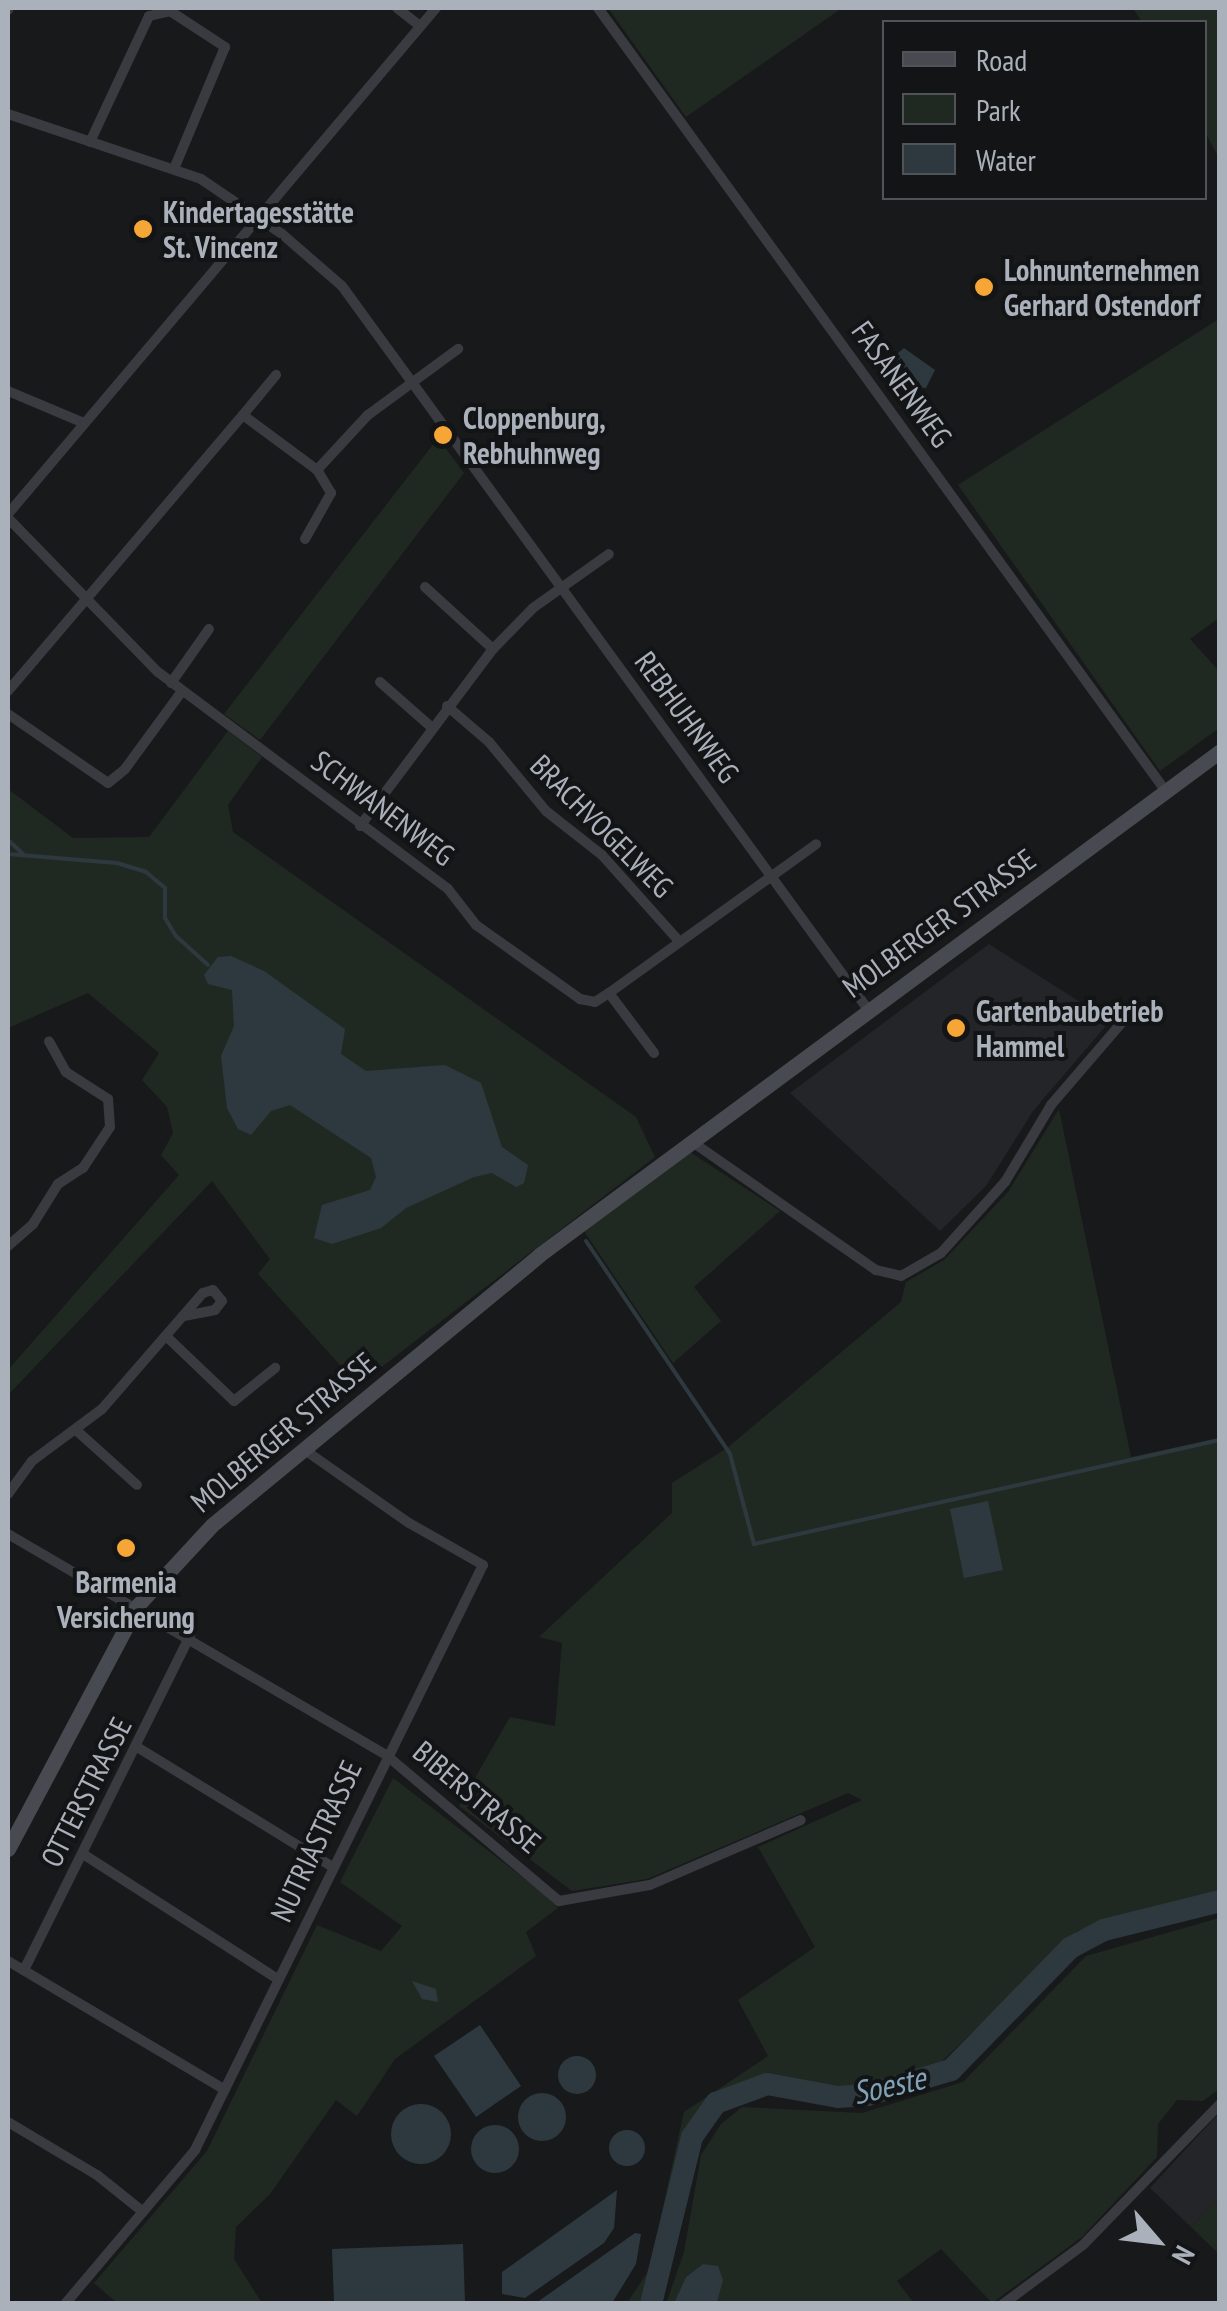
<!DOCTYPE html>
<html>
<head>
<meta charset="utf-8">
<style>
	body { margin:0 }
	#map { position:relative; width:1227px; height:2311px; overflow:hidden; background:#18191b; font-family:"PT Sans Narrow",sans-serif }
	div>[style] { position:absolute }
	.built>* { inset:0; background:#242528 }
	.green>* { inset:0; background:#202921 }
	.water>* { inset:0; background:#2e393f }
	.round { border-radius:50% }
	.stream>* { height:4px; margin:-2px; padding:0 2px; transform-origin:2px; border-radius:2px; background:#2e393f }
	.river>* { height:22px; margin:-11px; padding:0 11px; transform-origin:11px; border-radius:11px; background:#2e393f }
	.minor>* { height:10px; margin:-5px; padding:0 5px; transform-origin:5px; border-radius:5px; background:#393b40 }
	.secondary>* { height:15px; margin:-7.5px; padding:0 7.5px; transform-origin:7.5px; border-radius:7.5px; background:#474a50 }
	.dots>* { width:28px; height:28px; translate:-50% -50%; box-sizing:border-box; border:5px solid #131416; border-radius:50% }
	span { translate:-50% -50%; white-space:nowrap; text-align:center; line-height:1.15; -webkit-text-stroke:8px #131416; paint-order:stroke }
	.poi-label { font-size:30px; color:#abb1bb; font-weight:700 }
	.left { translate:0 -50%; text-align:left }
	.street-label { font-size:30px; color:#abb1bb }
	.water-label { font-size:32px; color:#81a1b6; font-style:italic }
	.frame { position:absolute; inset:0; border:10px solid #abb1bb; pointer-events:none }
	.legend { position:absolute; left:882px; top:20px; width:325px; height:180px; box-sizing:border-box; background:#131416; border:2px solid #505358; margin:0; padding:12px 18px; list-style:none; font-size:30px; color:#abb1bb }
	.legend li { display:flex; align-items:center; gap:20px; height:50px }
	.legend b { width:50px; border:2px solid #505358 }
	.north { position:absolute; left:1107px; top:2191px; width:100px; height:100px; -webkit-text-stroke:8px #131416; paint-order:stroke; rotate:118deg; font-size:28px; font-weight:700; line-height:40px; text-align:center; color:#abb1bb }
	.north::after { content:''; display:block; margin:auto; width:35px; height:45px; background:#abb1bb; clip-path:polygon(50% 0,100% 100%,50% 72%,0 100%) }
</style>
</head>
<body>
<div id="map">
	<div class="built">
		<div style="clip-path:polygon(989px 944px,1110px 1021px,1033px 1111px,986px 1186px,940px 1231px,790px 1093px)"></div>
		<div style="clip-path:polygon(1219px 2113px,1219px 2198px,1191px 2227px,1150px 2188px)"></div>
	</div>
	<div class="green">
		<div style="clip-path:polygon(608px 8px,842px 8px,686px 117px)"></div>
		<div style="clip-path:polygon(1133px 8px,1219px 8px,1219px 158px,1205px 132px,1204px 22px,1142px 22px)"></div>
		<div style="clip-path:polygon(1219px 319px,1219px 618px,1190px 639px,1219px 671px,1219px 728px,1160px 771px,958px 485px)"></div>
		<div style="clip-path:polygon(438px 438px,464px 473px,260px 740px,224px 714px)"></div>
		<div style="clip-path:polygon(228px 731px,262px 757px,228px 805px,233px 832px,636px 1117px,655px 1157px,358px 1385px,258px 1274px,270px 1259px,212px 1181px,8px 1395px,8px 1370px,179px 1175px,161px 1155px,173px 1133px,167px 1107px,142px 1080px,159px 1053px,88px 993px,8px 1028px,8px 789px,73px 838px,149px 837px)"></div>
		<div style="clip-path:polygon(1059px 1109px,1131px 1457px,1219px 1438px,1219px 1890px,1077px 1931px,939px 2064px,863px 2088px,766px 2080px,727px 2088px,692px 2124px,646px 2303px,627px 2303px,649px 2270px,684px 2112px,768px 2056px,738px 2000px,815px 1947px,758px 1847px,862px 1800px,848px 1793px,647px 1879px,572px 1891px,459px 1806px,510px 1717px,555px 1726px,562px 1643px,539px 1637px,672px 1513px,672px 1483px,727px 1448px,901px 1302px,906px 1282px,944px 1260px,1008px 1192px)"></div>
		<div style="clip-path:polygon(690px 1152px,780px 1211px,694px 1287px,721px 1321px,673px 1363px,584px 1231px)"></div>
		<div style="clip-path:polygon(393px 1778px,555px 1902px,558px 1908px,526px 1932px,536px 1956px,395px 2059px,357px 2116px,336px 2100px,270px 2194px,236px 2227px,234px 2259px,262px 2303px,117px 2303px,94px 2283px,207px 2151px,317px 1925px,381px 1951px,402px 1926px,340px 1882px)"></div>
		<div style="clip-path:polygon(1219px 1918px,1219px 2089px,1203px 2101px,1177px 2100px,1158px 2124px,1157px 2157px,1082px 2237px,992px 2303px,941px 2249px,897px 2281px,914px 2303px,717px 2303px,723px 2280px,718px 2267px,703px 2264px,686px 2277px,674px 2303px,666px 2304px,684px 2252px,701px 2155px,721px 2124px,742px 2107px,862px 2113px,963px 2082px,1086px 1956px)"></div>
		<div style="clip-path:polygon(1219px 2198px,1219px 2254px,1191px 2227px)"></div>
	</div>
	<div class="water">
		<div style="clip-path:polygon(904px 348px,935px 370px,926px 388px,905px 387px,885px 364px)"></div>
		<div style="clip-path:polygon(231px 956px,264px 971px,345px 1029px,341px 1054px,366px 1071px,445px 1065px,481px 1083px,502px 1147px,528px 1165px,524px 1183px,516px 1187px,492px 1173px,474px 1177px,406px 1208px,381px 1228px,332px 1244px,314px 1238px,322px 1205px,370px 1190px,376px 1177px,371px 1158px,290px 1105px,271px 1111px,251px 1135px,238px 1129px,227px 1108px,221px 1056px,234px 1026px,232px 990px,208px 984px,204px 975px,218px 957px)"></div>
		<div style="clip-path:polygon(988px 1501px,1003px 1570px,964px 1578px,950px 1509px)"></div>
		<div style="clip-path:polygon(412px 1981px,436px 1989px,438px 2002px,422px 1999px)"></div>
		<div style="clip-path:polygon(480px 2025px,521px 2086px,476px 2117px,434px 2056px)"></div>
		<div class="round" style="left:558px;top:2056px;width:38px;height:38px"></div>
		<div class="round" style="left:518px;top:2093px;width:48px;height:48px"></div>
		<div class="round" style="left:391px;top:2104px;width:60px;height:60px"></div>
		<div class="round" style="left:471px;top:2125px;width:48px;height:48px"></div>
		<div class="round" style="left:609px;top:2130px;width:36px;height:36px"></div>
		<div style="clip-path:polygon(617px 2190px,614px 2228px,604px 2243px,525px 2298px,502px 2294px,502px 2272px)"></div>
		<div style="clip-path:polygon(635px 2233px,641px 2234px,636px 2264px,612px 2303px,536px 2303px)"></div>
		<div style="clip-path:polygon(463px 2244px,465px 2303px,334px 2303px,332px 2249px)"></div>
		<div style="clip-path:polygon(703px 2264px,718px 2266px,723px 2280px,717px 2303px,674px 2303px,686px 2277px)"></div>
	</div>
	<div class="stream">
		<div style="left:8px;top:840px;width:21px;rotate:43deg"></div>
		<div style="left:8px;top:854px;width:109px;rotate:4.7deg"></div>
		<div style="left:117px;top:863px;width:30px;rotate:17deg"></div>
		<div style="left:146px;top:872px;width:25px;rotate:40deg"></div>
		<div style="left:165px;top:888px;width:30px;rotate:90deg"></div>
		<div style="left:165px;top:918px;width:21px;rotate:59deg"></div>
		<div style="left:176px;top:936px;width:43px;rotate:42.2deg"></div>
		<div style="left:586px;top:1241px;width:257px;rotate:55.9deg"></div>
		<div style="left:730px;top:1454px;width:93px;rotate:75.1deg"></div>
		<div style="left:754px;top:1544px;width:477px;rotate:-12.6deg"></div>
	</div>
	<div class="river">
		<div style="left:651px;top:2304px;width:172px;rotate:-76.2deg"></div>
		<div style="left:692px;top:2137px;width:42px;rotate:-54.8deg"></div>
		<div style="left:716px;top:2103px;width:54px;rotate:-20.4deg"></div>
		<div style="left:767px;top:2084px;width:72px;rotate:10.4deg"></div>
		<div style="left:838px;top:2097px;width:30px;rotate:-4deg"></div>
		<div style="left:868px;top:2095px;width:87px;rotate:-16.8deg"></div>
		<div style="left:951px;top:2070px;width:170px;rotate:-45.7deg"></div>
		<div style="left:1070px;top:1948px;width:38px;rotate:-28deg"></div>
		<div style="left:1104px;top:1930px;width:120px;rotate:-14deg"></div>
	</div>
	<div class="minor">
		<div style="left:397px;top:8px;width:29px;rotate:38deg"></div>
		<div style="left:598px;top:8px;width:966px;rotate:54.06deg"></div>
		<div style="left:8px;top:10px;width:2px;rotate:-63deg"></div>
		<div style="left:8px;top:114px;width:204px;rotate:18.6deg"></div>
		<div style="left:201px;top:179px;width:98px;rotate:34.2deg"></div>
		<div style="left:282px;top:234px;width:79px;rotate:40.9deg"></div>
		<div style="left:342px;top:286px;width:893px;rotate:53.98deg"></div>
		<div style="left:90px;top:142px;width:139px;rotate:-64.9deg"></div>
		<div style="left:149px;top:16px;width:22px;rotate:-13deg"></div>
		<div style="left:170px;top:11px;width:66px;rotate:33.2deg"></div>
		<div style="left:225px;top:47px;width:132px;rotate:112.7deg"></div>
		<div style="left:8px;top:391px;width:82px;rotate:22.8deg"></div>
		<div style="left:243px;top:415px;width:52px;rotate:-50.5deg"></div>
		<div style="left:8px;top:514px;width:663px;rotate:-49.77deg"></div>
		<div style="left:8px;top:518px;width:215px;rotate:45.8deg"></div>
		<div style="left:158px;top:672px;width:362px;rotate:36.8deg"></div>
		<div style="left:448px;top:889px;width:46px;rotate:52.1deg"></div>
		<div style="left:476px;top:925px;width:128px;rotate:35.4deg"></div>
		<div style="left:580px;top:999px;width:15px;rotate:11deg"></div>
		<div style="left:595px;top:1002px;width:17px;rotate:-33deg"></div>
		<div style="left:609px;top:993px;width:255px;rotate:-35.7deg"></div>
		<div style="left:305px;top:539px;width:53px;rotate:-60.5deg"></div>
		<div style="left:331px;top:493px;width:27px;rotate:-121deg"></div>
		<div style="left:425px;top:587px;width:92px;rotate:42.4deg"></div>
		<div style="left:380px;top:682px;width:67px;rotate:41.3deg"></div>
		<div style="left:171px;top:683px;width:66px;rotate:-54.9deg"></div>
		<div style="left:8px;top:691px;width:362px;rotate:-49.6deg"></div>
		<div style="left:243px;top:415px;width:92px;rotate:36.6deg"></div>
		<div style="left:317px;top:470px;width:75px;rotate:-47.2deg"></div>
		<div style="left:368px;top:415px;width:112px;rotate:-36.3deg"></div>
		<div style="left:447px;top:706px;width:55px;rotate:40.6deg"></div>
		<div style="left:489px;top:742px;width:89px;rotate:50.4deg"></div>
		<div style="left:546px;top:811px;width:71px;rotate:38.2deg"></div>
		<div style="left:602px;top:855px;width:114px;rotate:48.2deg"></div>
		<div style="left:8px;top:714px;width:121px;rotate:34.6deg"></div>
		<div style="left:108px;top:783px;width:22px;rotate:-39deg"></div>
		<div style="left:125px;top:769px;width:97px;rotate:-53.8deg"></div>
		<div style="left:360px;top:826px;width:221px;rotate:-53.1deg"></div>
		<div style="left:493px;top:649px;width:57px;rotate:-45.7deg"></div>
		<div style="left:533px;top:608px;width:93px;rotate:-35.4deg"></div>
		<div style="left:609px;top:993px;width:75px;rotate:53.1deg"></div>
		<div style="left:691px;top:1141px;width:226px;rotate:34.9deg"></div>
		<div style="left:876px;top:1270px;width:26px;rotate:13deg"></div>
		<div style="left:901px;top:1276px;width:46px;rotate:-29.9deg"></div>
		<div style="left:941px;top:1253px;width:96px;rotate:-48deg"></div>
		<div style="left:1005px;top:1182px;width:90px;rotate:-59.1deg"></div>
		<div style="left:1051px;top:1105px;width:112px;rotate:-49.3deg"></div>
		<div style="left:8px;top:1246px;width:33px;rotate:-41deg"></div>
		<div style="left:33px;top:1224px;width:47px;rotate:-58deg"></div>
		<div style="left:58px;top:1184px;width:30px;rotate:-33deg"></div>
		<div style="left:83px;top:1168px;width:49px;rotate:-56.6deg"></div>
		<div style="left:110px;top:1127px;width:28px;rotate:-94deg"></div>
		<div style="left:108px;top:1099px;width:50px;rotate:-147.3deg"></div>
		<div style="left:66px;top:1072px;width:35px;rotate:-119deg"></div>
		<div style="left:166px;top:1336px;width:94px;rotate:43.7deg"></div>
		<div style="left:234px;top:1401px;width:53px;rotate:-38.8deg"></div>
		<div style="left:76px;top:1430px;width:82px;rotate:42deg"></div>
		<div style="left:8px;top:1494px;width:41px;rotate:-54deg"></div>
		<div style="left:32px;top:1461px;width:87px;rotate:-36.6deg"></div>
		<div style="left:102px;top:1409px;width:154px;rotate:-49deg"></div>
		<div style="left:203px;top:1293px;width:10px;rotate:-17deg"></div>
		<div style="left:213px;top:1290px;width:14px;rotate:51deg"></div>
		<div style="left:222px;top:1301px;width:11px;rotate:128deg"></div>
		<div style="left:215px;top:1310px;width:33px;rotate:169deg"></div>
		<div style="left:8px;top:1534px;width:436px;rotate:30.3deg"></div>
		<div style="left:385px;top:1754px;width:228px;rotate:40.2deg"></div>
		<div style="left:559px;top:1901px;width:92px;rotate:-10deg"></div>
		<div style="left:650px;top:1885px;width:164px;rotate:-23.3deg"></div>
		<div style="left:137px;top:1747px;width:230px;rotate:31.5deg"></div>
		<div style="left:83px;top:1854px;width:232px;rotate:32.7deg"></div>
		<div style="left:8px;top:1961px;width:252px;rotate:30.7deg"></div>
		<div style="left:24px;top:1970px;width:374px;rotate:-63.6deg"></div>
		<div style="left:8px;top:2122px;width:104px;rotate:30.8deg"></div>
		<div style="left:97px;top:2175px;width:58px;rotate:38.7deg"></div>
		<div style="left:65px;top:2304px;width:202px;rotate:-49.8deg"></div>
		<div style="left:195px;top:2150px;width:652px;rotate:-63.79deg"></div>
		<div style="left:483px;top:1565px;width:85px;rotate:-150.4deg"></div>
		<div style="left:409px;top:1523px;width:126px;rotate:-145deg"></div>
		<div style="left:1003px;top:2304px;width:99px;rotate:-36.4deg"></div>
		<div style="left:1083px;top:2245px;width:197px;rotate:-45.8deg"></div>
	</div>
	<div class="secondary">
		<div style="left:8px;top:1849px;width:275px;rotate:-62deg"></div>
		<div style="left:137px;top:1606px;width:110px;rotate:-47.2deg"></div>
		<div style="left:212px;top:1525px;width:424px;rotate:-39.5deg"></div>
		<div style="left:539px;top:1255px;width:847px;rotate:-36.5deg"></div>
	</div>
	<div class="dots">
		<div style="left:143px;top:229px;background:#f5a636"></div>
		<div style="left:984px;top:287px;background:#f5a636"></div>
		<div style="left:443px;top:435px;background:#f5a636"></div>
		<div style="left:956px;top:1028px;background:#f5a636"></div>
		<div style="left:126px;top:1548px;background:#f5a636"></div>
	</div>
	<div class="poi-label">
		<span class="left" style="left:163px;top:229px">Kindertagesstätte<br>St. Vincenz</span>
		<span class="left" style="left:1004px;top:287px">Lohnunternehmen<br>Gerhard Ostendorf</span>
		<span class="left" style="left:463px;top:435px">Cloppenburg,<br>Rebhuhnweg</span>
		<span class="left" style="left:976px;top:1028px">Gartenbaubetrieb<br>Hammel</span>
		<span style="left:126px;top:1599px">Barmenia<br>Versicherung</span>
	</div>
	<div class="street-label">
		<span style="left:902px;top:384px;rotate:54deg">FASANENWEG</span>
		<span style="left:687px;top:717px;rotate:54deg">REBHUHNWEG</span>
		<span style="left:383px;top:808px;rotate:37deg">SCHWANENWEG</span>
		<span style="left:602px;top:826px;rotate:45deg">BRACHVOGELWEG</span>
		<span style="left:939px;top:923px;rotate:-36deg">MOLBERGER STRASSE</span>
		<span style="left:283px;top:1432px;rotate:-40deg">MOLBERGER STRASSE</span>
		<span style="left:86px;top:1792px;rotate:-63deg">OTTERSTRASSE</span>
		<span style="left:477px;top:1797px;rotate:40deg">BIBERSTRASSE</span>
		<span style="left:316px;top:1841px;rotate:-65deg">NUTRIASTRASSE</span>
	</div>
	<div class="water-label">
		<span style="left:889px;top:2085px;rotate:-13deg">Soeste</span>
	</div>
	<div class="frame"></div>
	<ul class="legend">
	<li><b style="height:12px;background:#474a50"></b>Road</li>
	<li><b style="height:28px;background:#202921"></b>Park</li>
	<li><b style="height:28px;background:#2e393f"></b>Water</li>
	</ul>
	<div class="north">N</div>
</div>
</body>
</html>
